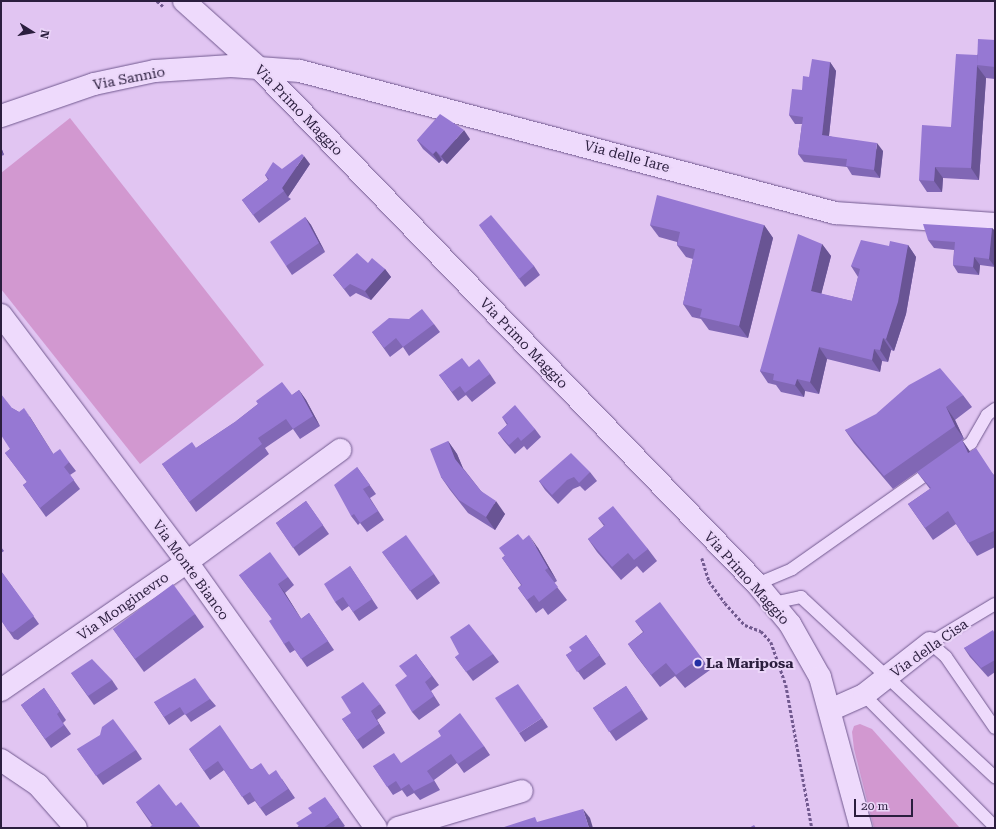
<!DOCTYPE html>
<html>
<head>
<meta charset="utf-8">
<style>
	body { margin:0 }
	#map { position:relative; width:996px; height:829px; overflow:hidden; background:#e1c5f2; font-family:"Roboto Serif",serif }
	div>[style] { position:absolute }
	.green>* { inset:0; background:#d298d0 }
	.path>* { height:2.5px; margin-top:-1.25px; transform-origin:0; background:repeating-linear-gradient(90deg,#71598f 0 3px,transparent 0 5px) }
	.roads { filter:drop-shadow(0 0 1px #71598f) drop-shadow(0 0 1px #71598f) }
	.service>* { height:12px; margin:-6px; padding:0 6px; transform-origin:6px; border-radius:6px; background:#eedafc }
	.minor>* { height:22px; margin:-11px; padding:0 11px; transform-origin:11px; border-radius:11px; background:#eedafc }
	.tertiary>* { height:22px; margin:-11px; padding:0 11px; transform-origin:11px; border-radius:11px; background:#eedafc }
	.wall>* { inset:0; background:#8167b5 }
	.shaded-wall>* { inset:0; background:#695494 }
	.building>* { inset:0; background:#9678d3 }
	.dots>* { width:11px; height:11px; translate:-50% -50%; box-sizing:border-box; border:2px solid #ebd6f9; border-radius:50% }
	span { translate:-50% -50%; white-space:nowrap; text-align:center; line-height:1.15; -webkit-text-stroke:4px #ebd6f9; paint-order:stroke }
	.street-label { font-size:14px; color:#2b1e3e }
	.poi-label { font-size:14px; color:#2b1e3e; font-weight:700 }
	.left { translate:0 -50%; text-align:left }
	.frame { position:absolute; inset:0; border:2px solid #2b1e3e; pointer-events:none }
	.north { position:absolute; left:12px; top:12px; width:40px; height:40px; -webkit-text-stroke:3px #ebd6f9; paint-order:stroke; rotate:101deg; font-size:11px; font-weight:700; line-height:16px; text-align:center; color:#2b1e3e }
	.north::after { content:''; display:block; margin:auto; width:14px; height:18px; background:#2b1e3e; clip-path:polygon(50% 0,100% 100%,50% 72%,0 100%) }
	.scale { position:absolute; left:854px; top:799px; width:59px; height:18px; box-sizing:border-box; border:2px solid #2b1e3e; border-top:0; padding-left:5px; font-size:12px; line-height:14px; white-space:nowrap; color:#2b1e3e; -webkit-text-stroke:3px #ebd6f9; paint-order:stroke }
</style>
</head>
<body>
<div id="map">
	<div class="green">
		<div style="clip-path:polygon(70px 118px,264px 365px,140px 464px,1px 289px,1px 173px)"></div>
		<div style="clip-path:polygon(860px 724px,872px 729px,960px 828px,874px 828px,854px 749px,852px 732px,854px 726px)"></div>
	</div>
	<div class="path">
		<div style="left:157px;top:1px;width:8px;rotate:40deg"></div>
		<div style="left:702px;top:558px;width:24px;rotate:73deg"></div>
		<div style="left:709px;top:581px;width:27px;rotate:54deg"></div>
		<div style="left:725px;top:603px;width:30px;rotate:48deg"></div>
		<div style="left:745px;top:625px;width:17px;rotate:21deg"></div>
		<div style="left:761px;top:631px;width:15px;rotate:48deg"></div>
		<div style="left:771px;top:642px;width:46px;rotate:70.8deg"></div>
		<div style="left:786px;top:685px;width:145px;rotate:79.7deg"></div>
	</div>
	<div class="roads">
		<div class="service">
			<div style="left:953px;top:455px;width:22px;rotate:-34deg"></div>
			<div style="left:971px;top:443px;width:32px;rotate:-60deg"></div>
			<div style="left:987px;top:415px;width:10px;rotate:-37deg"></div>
			<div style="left:757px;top:584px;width:38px;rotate:-23deg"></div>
			<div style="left:792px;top:569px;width:175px;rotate:-35.2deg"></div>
			<div style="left:773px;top:603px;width:29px;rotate:-12deg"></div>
			<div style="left:801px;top:597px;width:265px;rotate:42.9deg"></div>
			<div style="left:995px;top:604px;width:76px;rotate:149deg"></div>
			<div style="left:930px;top:643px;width:21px;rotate:41deg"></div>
			<div style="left:946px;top:657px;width:86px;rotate:55.4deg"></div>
			<div style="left:864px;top:695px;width:186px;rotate:45.2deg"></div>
		</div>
		<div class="minor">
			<div style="left:1px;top:116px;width:98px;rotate:-19deg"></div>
			<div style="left:94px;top:84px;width:62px;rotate:-12deg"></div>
			<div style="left:155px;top:71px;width:76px;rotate:-3.8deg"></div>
			<div style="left:231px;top:66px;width:69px;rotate:4.1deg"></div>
			<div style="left:300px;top:71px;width:554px;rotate:14.86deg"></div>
			<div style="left:835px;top:213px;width:160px;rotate:3.9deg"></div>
			<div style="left:1px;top:315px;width:309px;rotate:53deg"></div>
			<div style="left:187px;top:562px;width:326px;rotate:54.6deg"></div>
			<div style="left:1px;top:690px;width:226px;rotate:-34.5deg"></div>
			<div style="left:187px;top:562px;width:190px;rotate:-36.2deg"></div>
			<div style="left:830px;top:710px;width:37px;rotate:-24deg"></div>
			<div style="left:864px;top:695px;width:84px;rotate:-38.2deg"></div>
			<div style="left:1px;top:760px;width:45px;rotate:34deg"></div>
			<div style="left:38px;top:785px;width:57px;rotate:48.5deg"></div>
			<div style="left:398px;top:828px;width:129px;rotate:-16.6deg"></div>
		</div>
		<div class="tertiary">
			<div style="left:184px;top:1px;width:105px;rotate:41.9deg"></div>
			<div style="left:262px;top:71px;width:713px;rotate:46.02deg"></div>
			<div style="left:757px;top:584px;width:52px;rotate:50.5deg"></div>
			<div style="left:790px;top:624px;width:61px;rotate:60.5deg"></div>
			<div style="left:820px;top:677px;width:156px;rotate:74.8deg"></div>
		</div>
	</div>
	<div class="wall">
		<div style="clip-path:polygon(995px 40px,995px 79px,986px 78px,979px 180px,943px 178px,942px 192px,927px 192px,919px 180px,951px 127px,977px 55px)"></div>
		<div style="clip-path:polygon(830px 62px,836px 71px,829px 136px,883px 151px,880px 178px,852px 175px,847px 167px,804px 162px,798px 154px,802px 124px,795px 124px,789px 115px,809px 77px)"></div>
		<div style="clip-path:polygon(470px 139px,447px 164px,442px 160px,439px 163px,423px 149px,417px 140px)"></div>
		<div style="clip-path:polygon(1px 147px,4px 155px,1px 156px)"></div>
		<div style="clip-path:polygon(310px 164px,288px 197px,291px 199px,259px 223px,242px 200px,268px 180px,265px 175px,282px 169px)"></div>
		<div style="clip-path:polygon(305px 217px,311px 225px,325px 252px,292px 275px,286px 266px)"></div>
		<div style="clip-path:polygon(479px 225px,534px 266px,540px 275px,525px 287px)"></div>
		<div style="clip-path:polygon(650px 225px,764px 225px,773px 238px,748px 338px,709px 330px,701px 319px,692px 317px,683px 304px,693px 259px,686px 257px,677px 245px,677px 242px,659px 237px)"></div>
		<div style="clip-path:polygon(992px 228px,995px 231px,995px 267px,980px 265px,979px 275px,958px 273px,953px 265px,954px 250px,934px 248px,928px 240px)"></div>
		<div style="clip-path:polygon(822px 244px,831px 256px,821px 294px,852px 301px,858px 277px,851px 266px,889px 246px,908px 245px,916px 257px,906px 314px,894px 351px,891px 350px,888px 362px,882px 361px,880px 372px,827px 359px,819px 394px,805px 391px,804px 397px,781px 392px,776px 385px,768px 383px,760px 371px)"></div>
		<div style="clip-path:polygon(368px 263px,385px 269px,391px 277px,371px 300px,356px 293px,350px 297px,333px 275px)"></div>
		<div style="clip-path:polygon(434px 324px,440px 332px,409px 356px,403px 347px,390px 357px,372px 332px)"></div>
		<div style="clip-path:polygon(469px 367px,490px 374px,496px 383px,472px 402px,466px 395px,458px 401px,439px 375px)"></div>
		<div style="clip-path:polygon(299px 390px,306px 400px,320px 426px,300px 439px,293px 429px,265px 448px,269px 454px,196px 512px,162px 464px,196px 448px,235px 422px,258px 404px,292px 395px)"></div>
		<div style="clip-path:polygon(963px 395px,972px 407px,955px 420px,964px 439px,962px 440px,970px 452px,995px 476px,995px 547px,977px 556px,956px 524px,933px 540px,908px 504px,930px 489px,917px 472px,893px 489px,854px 443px,845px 430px)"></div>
		<div style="clip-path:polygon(12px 408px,19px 412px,30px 417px,53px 454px,69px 462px,76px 471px,70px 475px,80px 489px,46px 517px,23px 485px,27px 482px,5px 453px,10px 449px)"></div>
		<div style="clip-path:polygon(502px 417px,535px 429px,541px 437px,527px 450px,524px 446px,515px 454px,504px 441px,498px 433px,507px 425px)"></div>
		<div style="clip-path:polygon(448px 441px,457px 454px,463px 468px,481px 491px,505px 514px,495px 530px,468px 513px,450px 490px,441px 477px)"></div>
		<div style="clip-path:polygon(357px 467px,376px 494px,370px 498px,384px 520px,367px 532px,360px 523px,358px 525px,351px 516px)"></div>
		<div style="clip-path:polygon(590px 472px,597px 481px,585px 491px,580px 486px,573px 489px,558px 504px,545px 490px,539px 481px)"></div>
		<div style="clip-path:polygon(306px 501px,329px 534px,299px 556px,276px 523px)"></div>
		<div style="clip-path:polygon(598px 518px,648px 549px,657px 561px,643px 573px,637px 566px,621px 580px,597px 552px,588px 539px,604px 526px)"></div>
		<div style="clip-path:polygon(523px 540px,538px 548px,557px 581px,554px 583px,567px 600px,548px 615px,543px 608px,536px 613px,518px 588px,521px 585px,502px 558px)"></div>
		<div style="clip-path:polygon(1px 547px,4px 551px,1px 553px)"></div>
		<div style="clip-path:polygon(382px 552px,434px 574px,440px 583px,417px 600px)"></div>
		<div style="clip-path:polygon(350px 566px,378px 608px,359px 621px,349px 606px,342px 611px,335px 602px)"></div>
		<div style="clip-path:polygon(1px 571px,39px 624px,18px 640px,14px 639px,1px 620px)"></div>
		<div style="clip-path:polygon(239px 575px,288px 577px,294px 585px,285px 593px,301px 619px,309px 613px,334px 650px,307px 667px,295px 650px,290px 653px,284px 644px,272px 619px)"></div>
		<div style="clip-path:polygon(195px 614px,204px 627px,144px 672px,113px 629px)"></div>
		<div style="clip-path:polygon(635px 621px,701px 657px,710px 670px,685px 688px,675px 676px,660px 687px,637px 657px,628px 644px,643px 632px)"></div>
		<div style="clip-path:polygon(995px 633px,995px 672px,988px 677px,970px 657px,964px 648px)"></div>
		<div style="clip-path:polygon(586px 635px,606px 664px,584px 680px,566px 655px,572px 651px)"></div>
		<div style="clip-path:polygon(416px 654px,439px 685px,431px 691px,440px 705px,419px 720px,412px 712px,407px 676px)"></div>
		<div style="clip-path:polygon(493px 654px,499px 662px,473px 681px,455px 657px)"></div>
		<div style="clip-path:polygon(71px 673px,112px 680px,118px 689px,94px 705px)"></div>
		<div style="clip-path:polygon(626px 686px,648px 719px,616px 741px,593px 708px)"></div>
		<div style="clip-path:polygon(44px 688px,66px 720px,63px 723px,71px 734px,51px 748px,21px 705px)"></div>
		<div style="clip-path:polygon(210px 699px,216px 706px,191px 722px,185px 714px,169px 725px,154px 702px)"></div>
		<div style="clip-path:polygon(380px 704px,386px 713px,377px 720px,385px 733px,363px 749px,342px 719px)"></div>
		<div style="clip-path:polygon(542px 718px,548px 727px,525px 742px,519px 733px)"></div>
		<div style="clip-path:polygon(484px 746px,490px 755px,464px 773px,457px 763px,434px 780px,440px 790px,420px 800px,414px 793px,407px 797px,402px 790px,393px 795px,373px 766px,401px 763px)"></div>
		<div style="clip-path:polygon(77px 749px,136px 750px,142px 759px,103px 785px)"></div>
		<div style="clip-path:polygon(189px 749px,282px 779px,295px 798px,266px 816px,255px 801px,248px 805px,224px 770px,210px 780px)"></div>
		<div style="clip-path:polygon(136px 802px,176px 806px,152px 825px)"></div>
		<div style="clip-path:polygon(331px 806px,345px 826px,342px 828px,296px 828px)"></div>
	</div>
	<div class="shaded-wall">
		<div style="clip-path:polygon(830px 62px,836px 71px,828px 144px,822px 135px)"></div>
		<div style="clip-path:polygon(977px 66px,986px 78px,979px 180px,971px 168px)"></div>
		<div style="clip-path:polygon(464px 130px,470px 139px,447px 164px,441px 156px)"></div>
		<div style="clip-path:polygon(877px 143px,883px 151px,880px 178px,874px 170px)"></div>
		<div style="clip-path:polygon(1px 147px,4px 155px,1px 151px)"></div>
		<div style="clip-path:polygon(436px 151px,442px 160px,439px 163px,433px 154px)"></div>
		<div style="clip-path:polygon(304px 156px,310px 164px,288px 197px,282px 188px)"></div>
		<div style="clip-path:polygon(935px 167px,943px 178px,942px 192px,934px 181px)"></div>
		<div style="clip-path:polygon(305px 217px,311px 225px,325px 252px,319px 243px)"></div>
		<div style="clip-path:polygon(764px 225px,773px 238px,748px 338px,739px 326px)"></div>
		<div style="clip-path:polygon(992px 228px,995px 231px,995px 267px,989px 259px)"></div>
		<div style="clip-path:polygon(822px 244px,831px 256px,819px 303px,811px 291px)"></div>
		<div style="clip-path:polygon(908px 245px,916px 257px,906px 314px,894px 351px,886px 339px)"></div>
		<div style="clip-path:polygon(974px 257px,980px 265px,979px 275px,973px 267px)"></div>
		<div style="clip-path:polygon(385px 269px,391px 277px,371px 300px,365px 291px)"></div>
		<div style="clip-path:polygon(883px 338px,891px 350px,888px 362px,880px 350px)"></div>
		<div style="clip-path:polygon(819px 347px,827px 359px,819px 394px,810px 382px)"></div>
		<div style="clip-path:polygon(874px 349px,882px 361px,880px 372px,872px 360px)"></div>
		<div style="clip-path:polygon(797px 379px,805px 391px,804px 397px,795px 385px)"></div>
		<div style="clip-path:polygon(299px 390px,306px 400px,320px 426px,313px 416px)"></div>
		<div style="clip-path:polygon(946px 407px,955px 420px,964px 439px,955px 426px)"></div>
		<div style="clip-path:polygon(24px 408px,30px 417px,59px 463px,53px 454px)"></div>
		<div style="clip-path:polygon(962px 440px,971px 453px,968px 453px)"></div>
		<div style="clip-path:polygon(448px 441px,457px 454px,464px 471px,455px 459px)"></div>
		<div style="clip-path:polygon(496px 501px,505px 514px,495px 530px,486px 517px)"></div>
		<div style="clip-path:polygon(529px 535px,538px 548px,557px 581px,548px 568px)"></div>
		<div style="clip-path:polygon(278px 584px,285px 593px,307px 628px,301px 619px)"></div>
		<div style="clip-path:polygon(371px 711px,377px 720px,385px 733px,379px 724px)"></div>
		<div style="clip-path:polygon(583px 809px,590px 818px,593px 828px,589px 828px)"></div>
	</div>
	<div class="building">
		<div style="clip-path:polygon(978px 39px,995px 40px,995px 67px,977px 65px)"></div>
		<div style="clip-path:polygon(956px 54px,977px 55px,977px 66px,971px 168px,935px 167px,934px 181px,919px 180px,922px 125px,951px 127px)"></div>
		<div style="clip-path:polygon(812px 59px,830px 62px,822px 135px,877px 143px,874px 170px,846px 166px,847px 159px,798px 154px,803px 117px,789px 115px,792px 89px,802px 90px,803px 76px,809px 77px)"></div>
		<div style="clip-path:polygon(440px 114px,464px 130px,441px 156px,436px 151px,433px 154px,417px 140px)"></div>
		<div style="clip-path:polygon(302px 154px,304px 156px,282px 188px,284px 191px,253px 215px,242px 200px,269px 179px,265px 175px,273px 162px,282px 169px)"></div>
		<div style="clip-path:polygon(657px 195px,764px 225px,739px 326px,700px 317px,702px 309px,683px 304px,695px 249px,677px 245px,680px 232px,650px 225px)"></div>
		<div style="clip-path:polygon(491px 215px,534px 266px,519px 279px,479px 225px)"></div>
		<div style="clip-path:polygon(305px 217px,319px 243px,286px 266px,270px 242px)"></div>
		<div style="clip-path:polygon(923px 224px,988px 228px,992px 228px,989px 259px,974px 257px,973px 267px,953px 265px,955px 242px,928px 240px)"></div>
		<div style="clip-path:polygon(798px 234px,822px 244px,811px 291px,852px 301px,860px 269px,851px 266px,861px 240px,889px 246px,890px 241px,908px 245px,898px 302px,886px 339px,883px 338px,880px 350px,874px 349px,872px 360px,819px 347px,810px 382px,797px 379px,795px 385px,773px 380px,774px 374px,760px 371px)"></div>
		<div style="clip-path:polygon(357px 253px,368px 263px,372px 258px,385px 269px,365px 291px,350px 284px,344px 289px,333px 275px)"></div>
		<div style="clip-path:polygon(422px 309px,434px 324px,403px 347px,396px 338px,384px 348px,372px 332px,389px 318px,409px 319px)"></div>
		<div style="clip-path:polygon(462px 358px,469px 367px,479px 359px,490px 374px,465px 393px,460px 386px,452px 392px,439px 375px)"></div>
		<div style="clip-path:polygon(940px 368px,963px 395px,946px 407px,955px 426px,884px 476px,845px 430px,876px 414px,909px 385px)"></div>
		<div style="clip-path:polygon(282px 382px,292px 395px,299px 390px,313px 416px,293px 429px,286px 419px,258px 438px,262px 444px,189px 502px,162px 464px,192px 442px,196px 448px,235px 422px,258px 404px,256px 401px)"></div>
		<div style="clip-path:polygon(1px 394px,12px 408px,19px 412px,24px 408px,53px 454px,60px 449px,69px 462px,64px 467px,74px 480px,40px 508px,23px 485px,27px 482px,5px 453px,10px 449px,1px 435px)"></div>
		<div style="clip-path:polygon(515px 405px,535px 429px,521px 441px,518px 437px,509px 445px,498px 433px,508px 424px,502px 417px)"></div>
		<div style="clip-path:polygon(962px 440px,968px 453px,976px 448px,995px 477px,995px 535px,994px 531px,968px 543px,948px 511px,925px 528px,908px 504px,931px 488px,917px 472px)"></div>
		<div style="clip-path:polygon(448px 441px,455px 459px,481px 491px,496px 501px,486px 517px,459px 500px,441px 477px,430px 449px)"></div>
		<div style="clip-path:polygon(571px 453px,590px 472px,579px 483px,574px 477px,567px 480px,552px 495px,539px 481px)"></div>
		<div style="clip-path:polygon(357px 467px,370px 485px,363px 489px,378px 511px,360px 523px,354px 514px,351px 516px,334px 485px)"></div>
		<div style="clip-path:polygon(306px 501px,323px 525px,293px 548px,276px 523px)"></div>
		<div style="clip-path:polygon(613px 506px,648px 549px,634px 560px,628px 553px,612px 567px,588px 539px,605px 525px,598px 518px)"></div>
		<div style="clip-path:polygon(518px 534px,523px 540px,529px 535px,548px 568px,545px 570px,558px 587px,539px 602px,534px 595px,527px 600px,518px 588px,522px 585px,502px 558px,505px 556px,499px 548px)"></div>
		<div style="clip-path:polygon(406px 535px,434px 574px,410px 591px,382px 552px)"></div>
		<div style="clip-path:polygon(270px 552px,288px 577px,278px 584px,301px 619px,309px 613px,328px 641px,301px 659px,289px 641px,284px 644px,269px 621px,272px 619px,239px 575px)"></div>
		<div style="clip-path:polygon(350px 566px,372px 599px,353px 612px,343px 597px,335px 602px,324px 584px)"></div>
		<div style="clip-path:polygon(1px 571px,34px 616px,13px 632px,8px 631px,1px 620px)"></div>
		<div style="clip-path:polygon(173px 584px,195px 614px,135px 659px,113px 629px)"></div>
		<div style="clip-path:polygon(660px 602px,701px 657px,676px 675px,666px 663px,651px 675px,628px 644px,644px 632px,635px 621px)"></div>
		<div style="clip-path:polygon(469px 624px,493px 654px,466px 672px,455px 657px,459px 654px,450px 637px)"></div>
		<div style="clip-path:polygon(993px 630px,995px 634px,995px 660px,981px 668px,964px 648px)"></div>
		<div style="clip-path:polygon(586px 635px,600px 655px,577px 672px,566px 655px,572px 651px,569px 647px)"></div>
		<div style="clip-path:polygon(416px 654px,432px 676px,425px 682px,434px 696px,412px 712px,395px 685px,407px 676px,399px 666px)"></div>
		<div style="clip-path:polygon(92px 659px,112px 680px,88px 696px,71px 673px)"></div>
		<div style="clip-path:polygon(195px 678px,210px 699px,185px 715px,180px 707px,164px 717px,154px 702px)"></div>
		<div style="clip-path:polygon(363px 682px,380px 704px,371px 711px,379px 724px,357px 740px,342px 719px,351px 713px,341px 697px)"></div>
		<div style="clip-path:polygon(518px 684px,542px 718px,519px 733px,495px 698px)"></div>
		<div style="clip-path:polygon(626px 686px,642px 710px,609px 732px,593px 708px)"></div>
		<div style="clip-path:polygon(44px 688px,60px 711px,57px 714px,64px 725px,45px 739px,21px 705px)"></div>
		<div style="clip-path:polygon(460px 713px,484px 746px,458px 764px,451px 754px,427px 771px,434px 781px,414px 791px,409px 784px,401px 789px,396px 781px,387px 787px,373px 766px,394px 753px,401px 763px,441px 736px,438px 731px)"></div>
		<div style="clip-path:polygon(113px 719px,136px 750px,96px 776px,77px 749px,100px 735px,102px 727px)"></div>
		<div style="clip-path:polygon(220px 725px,251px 770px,261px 763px,269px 775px,276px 770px,288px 789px,260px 808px,250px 792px,242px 797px,218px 761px,204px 771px,189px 749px)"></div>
		<div style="clip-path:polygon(159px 784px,176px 806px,181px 802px,201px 828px,149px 828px,153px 824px,136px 802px)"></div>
		<div style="clip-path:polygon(325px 797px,339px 817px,323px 828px,296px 828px,299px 826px,296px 823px,312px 813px,308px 808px)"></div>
		<div style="clip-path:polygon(583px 809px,589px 828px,501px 828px,535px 817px,537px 822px)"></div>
		<div style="clip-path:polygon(754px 825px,756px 828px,749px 828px)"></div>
	</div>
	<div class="dots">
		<div style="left:698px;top:663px;background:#2330a4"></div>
	</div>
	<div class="street-label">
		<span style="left:129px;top:78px;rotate:-11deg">Via Sannio</span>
		<span style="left:299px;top:110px;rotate:46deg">Via Primo Maggio</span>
		<span style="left:627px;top:156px;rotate:15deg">Via delle Iare</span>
		<span style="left:524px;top:343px;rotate:46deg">Via Primo Maggio</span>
		<span style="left:191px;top:570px;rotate:54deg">Via Monte Bianco</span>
		<span style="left:747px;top:578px;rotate:48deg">Via Primo Maggio</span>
		<span style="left:123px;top:606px;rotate:-35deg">Via Monginevro</span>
		<span style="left:929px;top:648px;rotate:-35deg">Via della Cisa</span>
	</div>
	<div class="poi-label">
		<span class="left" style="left:706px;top:663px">La Mariposa</span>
	</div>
	<div class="frame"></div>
	<div class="north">N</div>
	<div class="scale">20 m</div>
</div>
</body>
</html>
